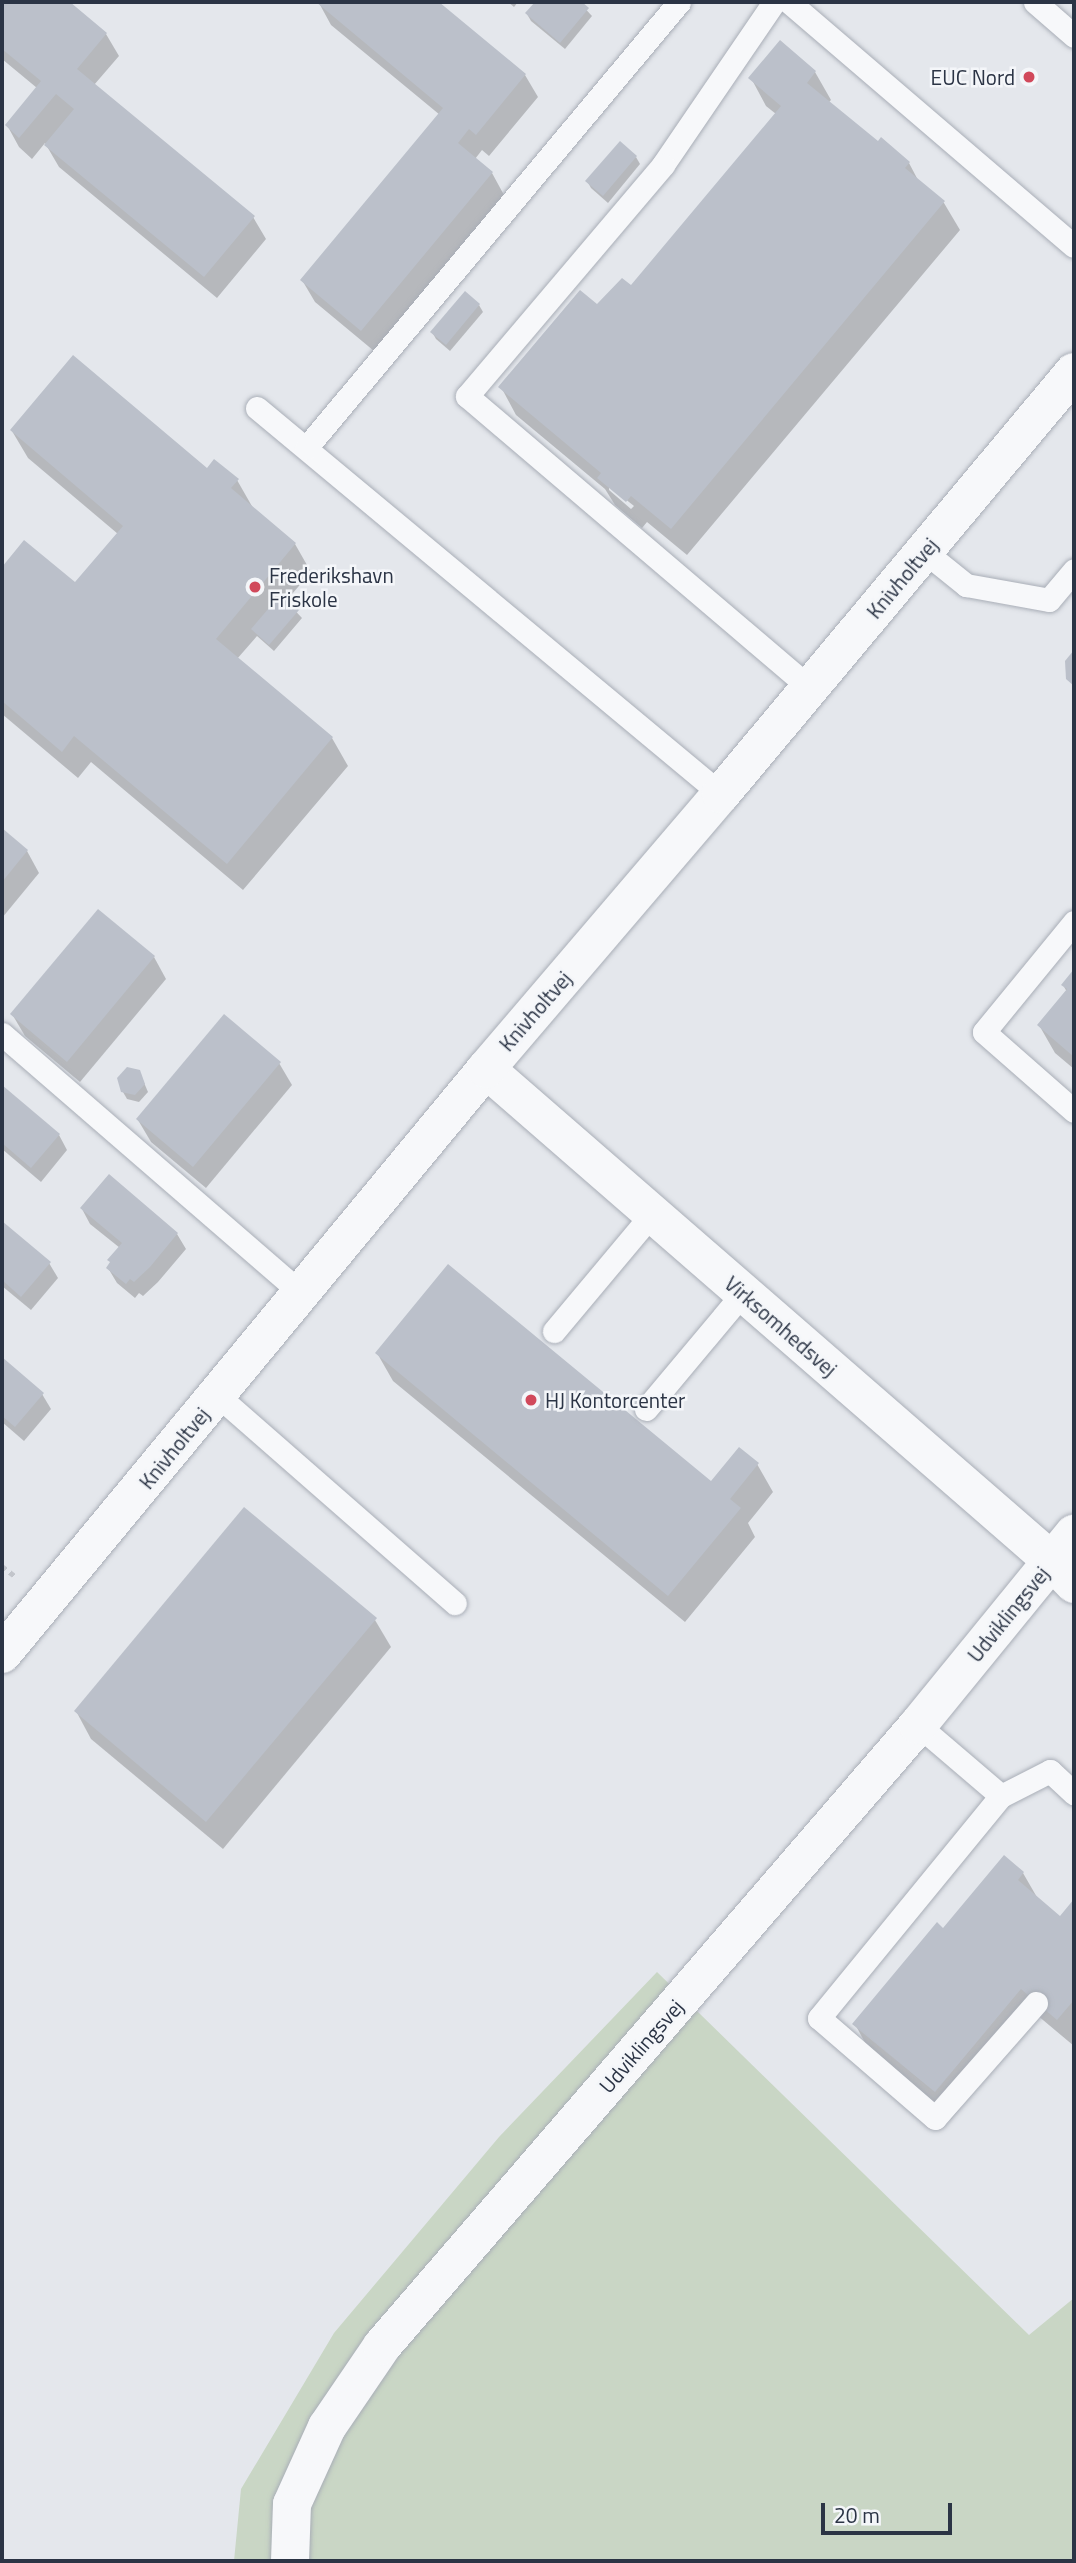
<!DOCTYPE html>
<html>
<head>
<meta charset="utf-8">
<style>
	body { margin:0 }
	#map { position:relative; width:1076px; height:2563px; overflow:hidden; background:#e4e7ec; font-family:"Titillium Web",sans-serif }
	div>[style] { position:absolute }
	.green>* { inset:0; background:#c9d6c5 }
	.shadow>* { inset:0; background:#0003 }
	.building>* { inset:0; background:#bbc0ca }
	.path>* { height:4.5px; margin-top:-2.25px; transform-origin:0; background:repeating-linear-gradient(90deg,#c2c5cb 0 5px,transparent 0 10px) }
	.roads { filter:drop-shadow(0 0 2px #a9aeb7) drop-shadow(0 0 2px #a9aeb7) }
	.service>* { height:23px; margin:-11.5px; padding:0 11.5px; transform-origin:11.5px; border-radius:11.5px; background:#f7f8fa }
	.minor>* { height:38px; margin:-19px; padding:0 19px; transform-origin:19px; border-radius:19px; background:#f7f8fa }
	.tertiary>* { height:38px; margin:-19px; padding:0 19px; transform-origin:19px; border-radius:19px; background:#f7f8fa }
	.dots>* { width:19px; height:19px; translate:-50% -50%; box-sizing:border-box; border:4px solid #f4f6f9; border-radius:50% }
	span { translate:-50% -50%; white-space:nowrap; text-align:center; line-height:1.15; -webkit-text-stroke:5px #f4f6f9; paint-order:stroke }
	.poi-label { font-size:21px; color:#2b3445 }
	.right { translate:-100% -50%; text-align:right }
	.left { translate:0 -50%; text-align:left }
	.street-label { font-size:21px; color:#2b3445 }
	.frame { position:absolute; inset:0; border:4px solid #2b3445; pointer-events:none }
	.scale { position:absolute; left:821px; top:2503px; width:131px; height:32px; box-sizing:border-box; border:4px solid #2b3445; border-top:0; padding-left:9px; font-size:21px; line-height:24px; white-space:nowrap; color:#2b3445; -webkit-text-stroke:5px #f4f6f9; paint-order:stroke }
</style>
</head>
<body>
<div id="map">
	<div class="green">
		<div style="clip-path:polygon(657px 1972px,1029px 2335px,1074px 2298px,1074px 2561px,234px 2561px,241px 2489px,334px 2333px,499px 2137px)"></div>
	</div>
	<div class="shadow">
		<div style="clip-path:polygon(2px 2px,68px 2px,106px 34px,119px 56px,94px 85px,253px 217px,266px 239px,217px 298px,59px 167px,45px 143px,32px 159px,19px 147px,7px 125px,37px 88px,2px 59px)"></div>
		<div style="clip-path:polygon(437px 2px,525px 75px,538px 97px,489px 156px,482px 150px,475px 159px,492px 173px,504px 195px,374px 351px,315px 302px,302px 280px,440px 115px,331px 25px,319px 3px)"></div>
		<div style="clip-path:polygon(508px 2px,518px 2px,514px 7px)"></div>
		<div style="clip-path:polygon(537px 2px,579px 2px,592px 16px,565px 49px,531px 21px,527px 14px)"></div>
		<div style="clip-path:polygon(evenodd,780px 43px,815px 72px,831px 100px,828px 103px,878px 144px,909px 163px,919px 182px,944px 203px,960px 230px,687px 555px,647px 522px,642px 528px,615px 505px,605px 489px,516px 415px,501px 387px,597px 306px,631px 287px,776px 114px,766px 106px,751px 78px,780px 43px,609px 486px,634px 506px,631px 509px,609px 490px,609px 486px)"></div>
		<div style="clip-path:polygon(636px 157px,640px 164px,608px 203px,591px 188px,587px 181px)"></div>
		<div style="clip-path:polygon(479px 305px,483px 312px,450px 351px,436px 339px,432px 332px)"></div>
		<div style="clip-path:polygon(12px 431px,207px 470px,237px 480px,253px 508px,295px 544px,311px 572px,286px 601px,302px 618px,274px 651px,257px 636px,237px 659px,332px 738px,348px 766px,243px 890px,91px 762px,78px 778px,2px 714px,2px 569px,25px 542px,76px 585px,118px 534px,28px 458px)"></div>
		<div style="clip-path:polygon(2px 831px,27px 851px,39px 873px,2px 918px)"></div>
		<div style="clip-path:polygon(154px 957px,166px 979px,80px 1082px,25px 1036px,12px 1014px)"></div>
		<div style="clip-path:polygon(1074px 971px,1074px 1069px,1055px 1053px,1039px 1025px,1067px 992px,1063px 985px)"></div>
		<div style="clip-path:polygon(279px 1063px,292px 1085px,206px 1188px,151px 1142px,138px 1120px)"></div>
		<div style="clip-path:polygon(139px 1071px,148px 1092px,139px 1102px,127px 1099px,123px 1092px)"></div>
		<div style="clip-path:polygon(2px 1087px,59px 1135px,67px 1150px,41px 1182px,2px 1149px)"></div>
		<div style="clip-path:polygon(82px 1209px,177px 1234px,186px 1249px,158px 1282px,143px 1296px,139px 1293px,135px 1298px,117px 1283px,108px 1268px,120px 1248px,90px 1224px)"></div>
		<div style="clip-path:polygon(2px 1223px,49px 1263px,58px 1278px,31px 1310px,2px 1286px)"></div>
		<div style="clip-path:polygon(377px 1353px,711px 1483px,757px 1464px,773px 1492px,748px 1523px,755px 1537px,685px 1622px,393px 1381px)"></div>
		<div style="clip-path:polygon(2px 1360px,42px 1394px,51px 1409px,24px 1441px,2px 1422px)"></div>
		<div style="clip-path:polygon(375px 1620px,391px 1647px,223px 1849px,91px 1739px,76px 1711px)"></div>
		<div style="clip-path:polygon(1004px 1858px,1023px 1873px,1038px 1899px,1061px 1918px,1074px 1902px,1074px 2046px,1037px 2015px,951px 2119px,870px 2052px,855px 2024px,943px 1931px)"></div>
	</div>
	<div class="building">
		<div style="clip-path:polygon(2px 2px,70px 2px,107px 33px,77px 69px,255px 216px,204px 277px,44px 145px,74px 109px,56px 94px,19px 138px,5px 125px,41px 81px,2px 49px)"></div>
		<div style="clip-path:polygon(316px 2px,439px 2px,526px 74px,476px 135px,469px 129px,458px 143px,493px 172px,361px 331px,300px 280px,443px 108px)"></div>
		<div style="clip-path:polygon(535px 2px,582px 2px,589px 8px,560px 43px,525px 13px)"></div>
		<div style="clip-path:polygon(780px 40px,816px 71px,807px 83px,878px 141px,881px 137px,910px 162px,905px 168px,945px 201px,671px 529px,631px 496px,626px 502px,597px 478px,601px 473px,498px 387px,580px 290px,597px 304px,622px 278px,631px 285px,781px 106px,748px 78px)"></div>
		<div style="clip-path:polygon(620px 141px,637px 156px,603px 196px,585px 181px)"></div>
		<div style="clip-path:polygon(465px 291px,480px 304px,446px 345px,430px 332px)"></div>
		<div style="clip-path:polygon(73px 355px,207px 468px,214px 459px,239px 479px,231px 488px,296px 543px,216px 639px,333px 737px,227px 864px,74px 736px,62px 752px,2px 701px,2px 567px,24px 540px,75px 582px,123px 526px,10px 430px)"></div>
		<div style="clip-path:polygon(281px 594px,299px 610px,269px 645px,251px 629px)"></div>
		<div style="clip-path:polygon(1074px 650px,1074px 686px,1066px 679px,1065px 661px)"></div>
		<div style="clip-path:polygon(2px 828px,28px 850px,2px 882px)"></div>
		<div style="clip-path:polygon(98px 909px,155px 956px,67px 1062px,10px 1014px)"></div>
		<div style="clip-path:polygon(1074px 969px,1074px 1057px,1037px 1025px,1067px 989px,1061px 985px)"></div>
		<div style="clip-path:polygon(224px 1014px,281px 1062px,193px 1167px,136px 1119px)"></div>
		<div style="clip-path:polygon(127px 1067px,140px 1070px,145px 1084px,135px 1095px,121px 1092px,117px 1078px)"></div>
		<div style="clip-path:polygon(2px 1085px,60px 1134px,31px 1168px,2px 1143px)"></div>
		<div style="clip-path:polygon(109px 1174px,178px 1233px,150px 1267px,134px 1282px,130px 1279px,126px 1284px,106px 1268px,110px 1262px,107px 1260px,122px 1243px,80px 1208px)"></div>
		<div style="clip-path:polygon(2px 1221px,51px 1262px,21px 1297px,2px 1280px)"></div>
		<div style="clip-path:polygon(448px 1264px,711px 1481px,739px 1447px,759px 1463px,730px 1499px,741px 1508px,668px 1596px,375px 1353px)"></div>
		<div style="clip-path:polygon(2px 1357px,44px 1393px,15px 1427px,2px 1416px)"></div>
		<div style="clip-path:polygon(244px 1507px,377px 1618px,206px 1822px,74px 1711px)"></div>
		<div style="clip-path:polygon(1004px 1855px,1024px 1872px,1018px 1880px,1060px 1916px,1074px 1899px,1074px 2000px,1057px 2020px,1021px 1989px,935px 2092px,852px 2024px,937px 1922px,943px 1928px)"></div>
	</div>
	<div class="path">
		<div style="left:2px;top:1566px;width:16px;rotate:38deg"></div>
	</div>
	<div class="roads">
		<div class="service">
			<div style="left:774px;top:2px;width:197px;rotate:124.3deg"></div>
			<div style="left:663px;top:165px;width:303px;rotate:130.3deg"></div>
			<div style="left:467px;top:396px;width:450px;rotate:40.4deg"></div>
			<div style="left:789px;top:2px;width:375px;rotate:40.6deg"></div>
			<div style="left:1035px;top:2px;width:52px;rotate:41.1deg"></div>
			<div style="left:257px;top:408px;width:604px;rotate:39.76deg"></div>
			<div style="left:306px;top:448px;width:581px;rotate:-50.09deg"></div>
			<div style="left:925px;top:552px;width:53px;rotate:38.8deg"></div>
			<div style="left:966px;top:585px;width:84px;rotate:10.2deg"></div>
			<div style="left:1049px;top:600px;width:39px;rotate:-50deg"></div>
			<div style="left:1074px;top:922px;width:142px;rotate:129.3deg"></div>
			<div style="left:984px;top:1032px;width:120px;rotate:41.3deg"></div>
			<div style="left:2px;top:1034px;width:396px;rotate:40.9deg"></div>
			<div style="left:554px;top:1331px;width:153px;rotate:-50.1deg"></div>
			<div style="left:217px;top:1395px;width:316px;rotate:41.2deg"></div>
			<div style="left:646px;top:1409px;width:151px;rotate:-50.1deg"></div>
			<div style="left:918px;top:1725px;width:109px;rotate:40.5deg"></div>
			<div style="left:1036px;top:2003px;width:153px;rotate:131.3deg"></div>
			<div style="left:935px;top:2118px;width:153px;rotate:-139.2deg"></div>
			<div style="left:819px;top:2018px;width:287px;rotate:-50.7deg"></div>
			<div style="left:1001px;top:1796px;width:55px;rotate:-27deg"></div>
			<div style="left:1050px;top:1771px;width:33px;rotate:43deg"></div>
		</div>
		<div class="minor">
			<div style="left:486px;top:1069px;width:750px;rotate:41deg"></div>
			<div style="left:1052px;top:1561px;width:32px;rotate:46deg"></div>
			<div style="left:290px;top:2561px;width:57px;rotate:-88deg"></div>
			<div style="left:292px;top:2504px;width:85px;rotate:-65.6deg"></div>
			<div style="left:327px;top:2427px;width:98px;rotate:-55.8deg"></div>
			<div style="left:382px;top:2346px;width:820px;rotate:-49.2deg"></div>
			<div style="left:918px;top:1725px;width:247px;rotate:-50.8deg"></div>
		</div>
		<div class="tertiary">
			<div style="left:2px;top:1654px;width:759px;rotate:-50.4deg"></div>
			<div style="left:486px;top:1069px;width:362px;rotate:-49.5deg"></div>
			<div style="left:721px;top:794px;width:550px;rotate:-50.09deg"></div>
		</div>
	</div>
	<div class="dots">
		<div style="left:1029px;top:77px;background:#d1495b"></div>
		<div style="left:255px;top:587px;background:#d1495b"></div>
		<div style="left:531px;top:1400px;background:#d1495b"></div>
	</div>
	<div class="poi-label">
		<span class="right" style="left:1015px;top:77px">EUC Nord</span>
		<span class="left" style="left:269px;top:587px">Frederikshavn<br>Friskole</span>
		<span class="left" style="left:545px;top:1400px">HJ Kontorcenter</span>
	</div>
	<div class="street-label">
		<span style="left:902px;top:578px;rotate:-50deg">Knivholtvej</span>
		<span style="left:535px;top:1011px;rotate:-49deg">Knivholtvej</span>
		<span style="left:781px;top:1326px;rotate:41deg">Virksomhedsvej</span>
		<span style="left:174px;top:1448px;rotate:-51deg">Knivholtvej</span>
		<span style="left:1008px;top:1614px;rotate:-51deg">Udviklingsvej</span>
		<span style="left:641px;top:2046px;rotate:-49deg">Udviklingsvej</span>
	</div>
	<div class="frame"></div>
	<div class="scale">20 m</div>
</div>
</body>
</html>
